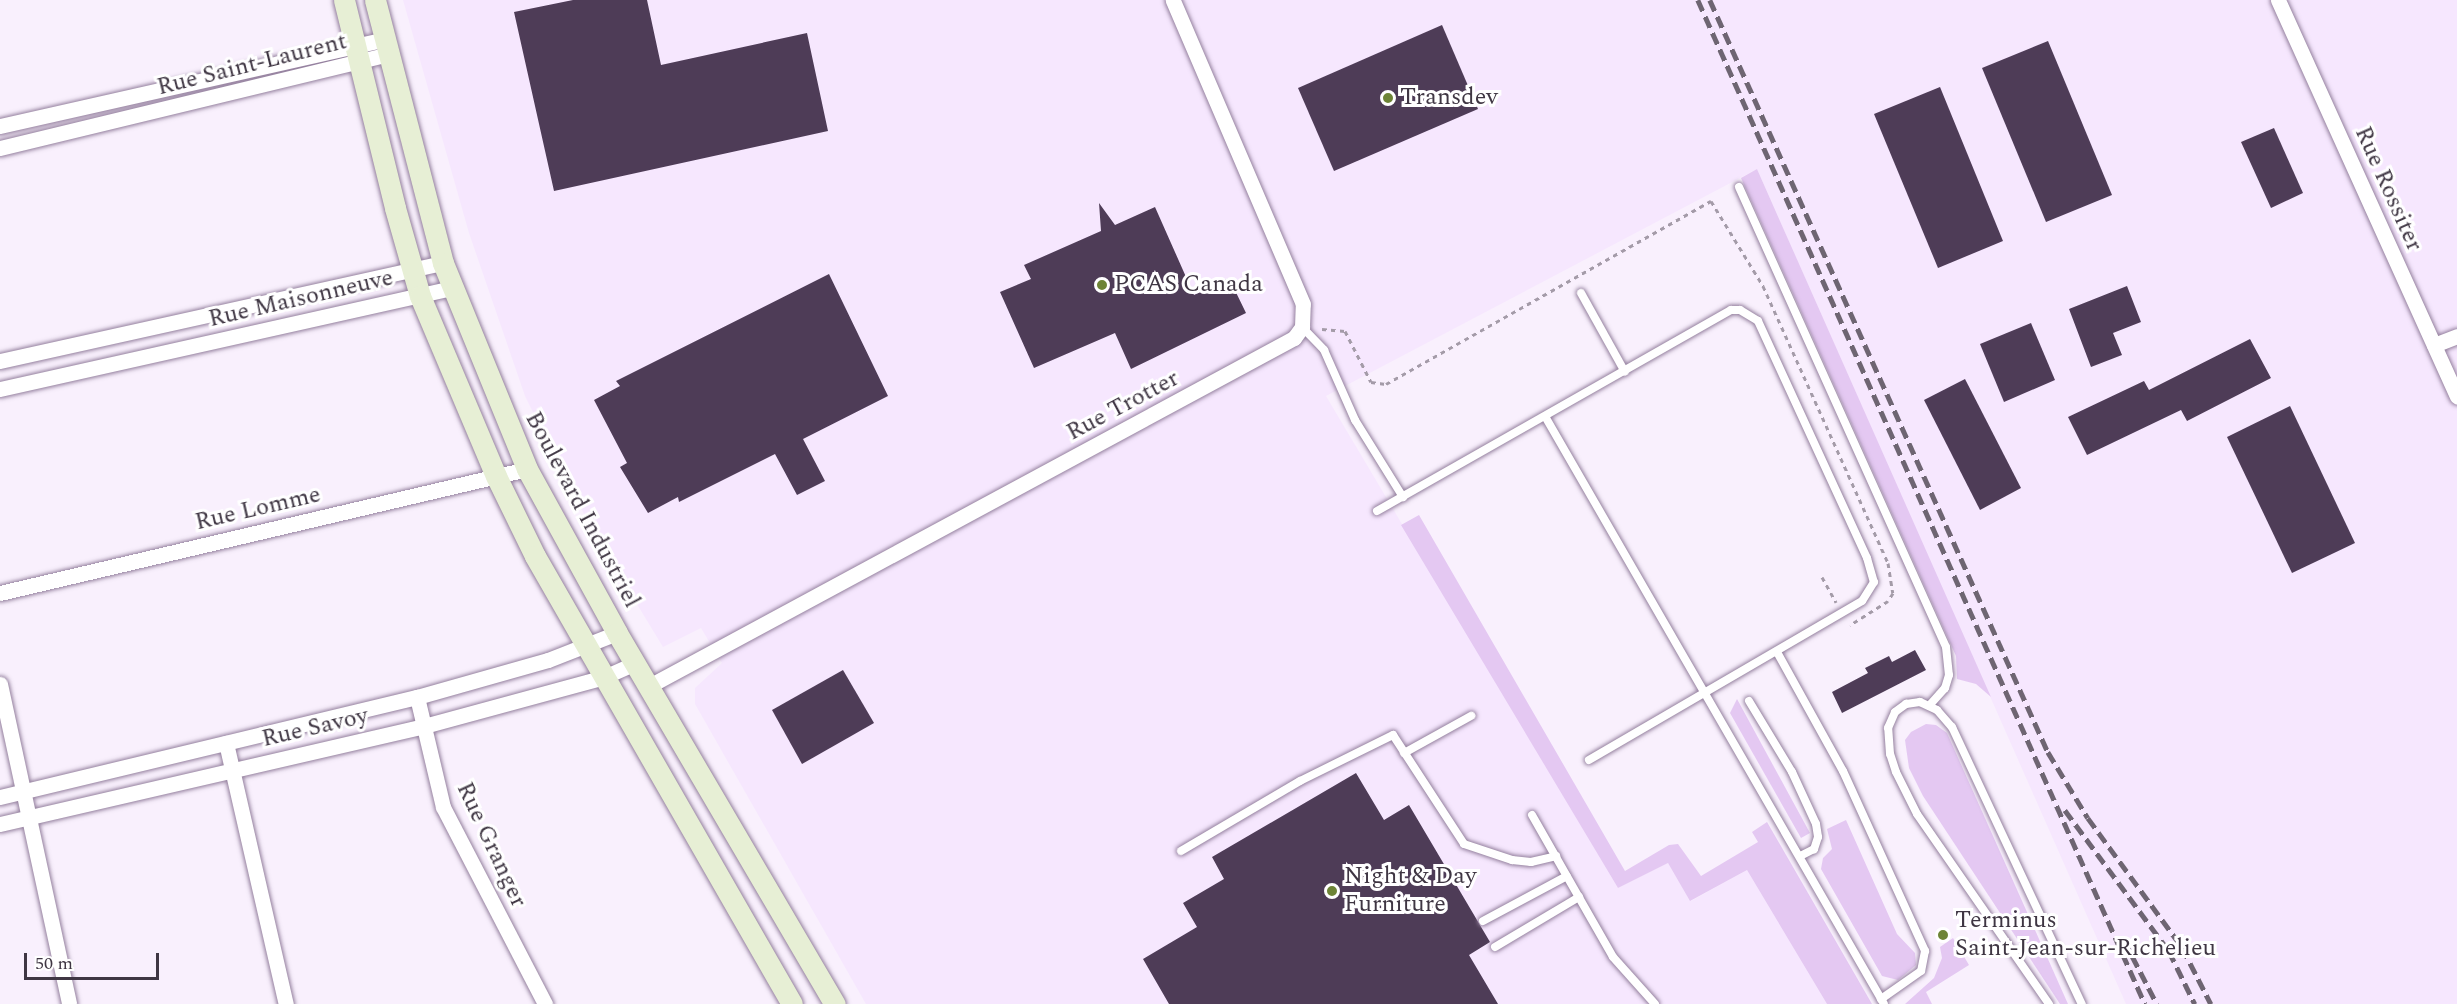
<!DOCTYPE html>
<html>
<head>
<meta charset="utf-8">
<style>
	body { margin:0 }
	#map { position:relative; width:2457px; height:1004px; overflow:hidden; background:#f9f0fd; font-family:Spectral,serif }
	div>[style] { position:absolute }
	.built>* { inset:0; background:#f6e7fe }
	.green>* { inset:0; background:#e4c8f2 }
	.building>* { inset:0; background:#4e3c57 }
	.path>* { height:3px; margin-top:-1.5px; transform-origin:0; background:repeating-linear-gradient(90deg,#a49ba8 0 4.5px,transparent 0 9px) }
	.roads { filter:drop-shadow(0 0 2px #94809e) drop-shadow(0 0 2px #94809e) }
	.lane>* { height:8px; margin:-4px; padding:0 4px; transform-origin:4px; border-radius:4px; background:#fff }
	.street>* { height:15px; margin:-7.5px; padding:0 7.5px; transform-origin:7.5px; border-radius:7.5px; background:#fff }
	.secondary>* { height:21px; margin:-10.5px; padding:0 10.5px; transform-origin:10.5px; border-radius:10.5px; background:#e7efd5 }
	.rail>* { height:4.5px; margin-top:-2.25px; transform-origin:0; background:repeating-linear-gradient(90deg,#6e6572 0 12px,transparent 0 18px) }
	.dots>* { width:16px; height:16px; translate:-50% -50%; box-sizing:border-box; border:3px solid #fff; border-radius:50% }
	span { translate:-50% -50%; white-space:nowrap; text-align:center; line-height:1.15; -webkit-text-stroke:6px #fff; paint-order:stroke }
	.street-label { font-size:24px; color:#3f3643 }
	.poi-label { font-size:24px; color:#3f3643 }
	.left { translate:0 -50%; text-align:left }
	.scale { position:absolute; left:24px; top:953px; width:135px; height:27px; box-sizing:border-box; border:3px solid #3f3643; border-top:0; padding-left:8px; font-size:18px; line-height:21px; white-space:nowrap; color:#3f3643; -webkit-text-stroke:4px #fff; paint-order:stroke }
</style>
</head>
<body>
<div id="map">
	<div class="built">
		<div style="clip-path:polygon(403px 0,2457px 0,2457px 1004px,2126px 1004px,1757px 169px,1326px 396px,1618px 888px,1668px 863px,1691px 901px,1747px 870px,1827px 1004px,866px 1004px,695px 704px,695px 688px,722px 663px,701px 628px,663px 647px,592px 530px,525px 396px,469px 233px)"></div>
	</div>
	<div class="green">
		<div style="clip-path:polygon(1757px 169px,1991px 697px,1976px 684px,1957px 679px,1956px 656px,1741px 178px)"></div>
		<div style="clip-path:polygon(1419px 515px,1625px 871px,1669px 845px,1678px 844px,1701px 876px,1758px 842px,1752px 832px,1767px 822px,1872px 1004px,1827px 1004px,1747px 870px,1690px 901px,1668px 863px,1618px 888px,1401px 525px)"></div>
		<div style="clip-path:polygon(1737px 699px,1810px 833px,1801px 838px,1730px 713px)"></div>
		<div style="clip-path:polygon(1926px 724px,1936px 725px,1947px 733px,2068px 1004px,2060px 1004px,1923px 796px,1909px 768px,1905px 740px,1911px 732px)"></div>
		<div style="clip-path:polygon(1846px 820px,1897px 934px,1915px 953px,1916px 965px,1898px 980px,1882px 976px,1821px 869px,1823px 858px,1832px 849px,1827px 829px)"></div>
		<div style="clip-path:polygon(1953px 938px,1969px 965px,1926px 992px,1932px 1004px,1905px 1004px,1934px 978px,1942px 958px,1940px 947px)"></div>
	</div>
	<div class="building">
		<div style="clip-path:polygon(573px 0,647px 0,661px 65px,807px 33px,828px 131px,554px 191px,514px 12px)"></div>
		<div style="clip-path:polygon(1442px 25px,1478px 109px,1334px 171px,1298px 88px)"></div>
		<div style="clip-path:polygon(2048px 41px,2112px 195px,2046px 222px,1982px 68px)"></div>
		<div style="clip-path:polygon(1940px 87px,2003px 241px,1938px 268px,1874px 114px)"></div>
		<div style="clip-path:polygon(2274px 128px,2303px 193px,2271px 208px,2241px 142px)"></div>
		<div style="clip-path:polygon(1099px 203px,1115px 225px,1155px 207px,1194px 295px,1229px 278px,1246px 313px,1131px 369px,1115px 333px,1034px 368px,1000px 292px,1031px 279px,1024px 265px,1101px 231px)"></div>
		<div style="clip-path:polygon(829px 274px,888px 396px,803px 439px,825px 481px,797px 495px,775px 454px,679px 502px,678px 497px,648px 513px,620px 467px,627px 463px,594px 400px,620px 386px,616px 381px)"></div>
		<div style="clip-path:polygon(2127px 286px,2141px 322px,2113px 333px,2122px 355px,2091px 367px,2069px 309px)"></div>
		<div style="clip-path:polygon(2031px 323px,2055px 380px,2004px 402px,1980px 344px)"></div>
		<div style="clip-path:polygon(2250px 339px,2271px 378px,2187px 421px,2181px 410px,2087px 455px,2068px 417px,2144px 381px,2149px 390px)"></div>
		<div style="clip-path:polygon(1965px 379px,2021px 488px,1980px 510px,1924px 400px)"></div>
		<div style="clip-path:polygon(2290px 406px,2355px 543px,2292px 573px,2227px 437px)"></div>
		<div style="clip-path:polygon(1915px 650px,1926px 670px,1842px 713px,1832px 692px,1868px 673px,1865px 668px,1889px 656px,1892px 662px)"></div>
		<div style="clip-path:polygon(843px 670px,874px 723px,802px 764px,772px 710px)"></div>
		<div style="clip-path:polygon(1356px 773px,1384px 820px,1409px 805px,1490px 942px,1469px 955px,1498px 1004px,1169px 1004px,1143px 959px,1197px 927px,1183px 903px,1224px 879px,1212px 857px)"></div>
	</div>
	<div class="path">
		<div style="left:1322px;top:329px;width:23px;rotate:5deg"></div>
		<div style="left:1345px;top:331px;width:57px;rotate:63deg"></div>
		<div style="left:1371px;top:382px;width:15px;rotate:8deg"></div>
		<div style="left:1386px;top:384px;width:373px;rotate:-29.4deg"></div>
		<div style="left:1711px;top:201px;width:100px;rotate:58.5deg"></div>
		<div style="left:1763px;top:286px;width:304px;rotate:65.7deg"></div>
		<div style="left:1888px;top:563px;width:30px;rotate:81deg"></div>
		<div style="left:1893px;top:593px;width:9px;rotate:122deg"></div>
		<div style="left:1888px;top:601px;width:45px;rotate:147.7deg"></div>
		<div style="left:1822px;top:577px;width:29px;rotate:61deg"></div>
	</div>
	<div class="roads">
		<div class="lane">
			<div style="left:1739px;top:187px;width:504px;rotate:65.77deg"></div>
			<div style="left:1946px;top:647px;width:28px;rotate:84deg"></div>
			<div style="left:1949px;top:675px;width:14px;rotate:107deg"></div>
			<div style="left:1945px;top:688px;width:24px;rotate:132deg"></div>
			<div style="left:1581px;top:293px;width:90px;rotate:60.9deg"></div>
			<div style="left:1302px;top:327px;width:32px;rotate:46deg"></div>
			<div style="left:1324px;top:350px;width:77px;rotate:66.1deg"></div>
			<div style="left:1355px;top:420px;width:91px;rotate:58.1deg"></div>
			<div style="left:1546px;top:418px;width:676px;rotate:60.02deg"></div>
			<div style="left:1377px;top:511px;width:407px;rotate:-29.6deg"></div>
			<div style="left:1731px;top:310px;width:9px"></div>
			<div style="left:1740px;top:310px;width:21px;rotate:31deg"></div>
			<div style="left:1758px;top:321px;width:261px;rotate:65.3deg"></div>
			<div style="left:1867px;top:558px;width:25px;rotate:74deg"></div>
			<div style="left:1874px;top:582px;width:22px;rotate:122deg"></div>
			<div style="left:1862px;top:601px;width:316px;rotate:149.8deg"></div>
			<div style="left:1777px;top:652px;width:136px;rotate:61deg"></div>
			<div style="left:1843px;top:771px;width:198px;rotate:65.5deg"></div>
			<div style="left:1925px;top:951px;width:20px;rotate:101deg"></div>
			<div style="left:1921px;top:971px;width:49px;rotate:145deg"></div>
			<div style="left:1749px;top:701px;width:83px;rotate:58.8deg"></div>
			<div style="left:1792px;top:772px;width:57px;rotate:65.2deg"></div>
			<div style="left:1816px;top:824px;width:13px;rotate:81deg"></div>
			<div style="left:1818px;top:837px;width:13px;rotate:108deg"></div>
			<div style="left:1814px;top:849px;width:16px;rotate:153deg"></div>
			<div style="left:1404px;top:753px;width:77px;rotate:-28.9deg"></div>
			<div style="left:1532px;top:815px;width:163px;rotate:60.3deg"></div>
			<div style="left:1613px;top:957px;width:63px;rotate:48.2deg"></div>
			<div style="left:1181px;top:851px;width:138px;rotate:-30.5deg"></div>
			<div style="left:1300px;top:781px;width:104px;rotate:-26.3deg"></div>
			<div style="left:1393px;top:735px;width:130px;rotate:56.9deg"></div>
			<div style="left:1464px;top:844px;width:51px;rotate:18.4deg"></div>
			<div style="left:1512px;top:860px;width:19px;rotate:6deg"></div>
			<div style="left:1531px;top:862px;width:26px;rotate:-13deg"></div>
			<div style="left:1483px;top:921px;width:95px;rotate:-28.2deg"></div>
			<div style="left:1495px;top:947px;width:98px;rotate:-30.8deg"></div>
			<div style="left:2049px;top:1004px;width:231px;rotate:-124.8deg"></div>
			<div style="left:1917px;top:814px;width:47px;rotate:-116.6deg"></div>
			<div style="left:1896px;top:772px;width:19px;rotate:-108deg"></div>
			<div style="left:1890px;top:754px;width:26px;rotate:-94deg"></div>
			<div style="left:1888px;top:728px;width:17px;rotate:-66deg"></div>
			<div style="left:1895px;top:712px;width:14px;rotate:-36deg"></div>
			<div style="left:1906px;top:704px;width:14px;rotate:-8deg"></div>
			<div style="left:1920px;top:702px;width:19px;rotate:25deg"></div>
			<div style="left:1937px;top:710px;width:23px;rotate:49deg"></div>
			<div style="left:1952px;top:727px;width:306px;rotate:64.9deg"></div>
		</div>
		<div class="street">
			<div style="left:2278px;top:0;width:435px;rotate:65.7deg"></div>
			<div style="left:0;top:126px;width:395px;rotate:-12.7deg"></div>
			<div style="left:0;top:148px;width:399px;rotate:-13.6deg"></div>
			<div style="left:2434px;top:345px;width:25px;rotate:-21deg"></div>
			<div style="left:0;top:361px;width:454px;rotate:-12.5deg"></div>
			<div style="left:0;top:389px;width:463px;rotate:-12.6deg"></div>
			<div style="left:0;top:593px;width:541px;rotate:-13.24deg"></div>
			<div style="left:0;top:684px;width:327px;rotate:77.8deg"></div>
			<div style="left:649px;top:686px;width:733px;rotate:-28.35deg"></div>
			<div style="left:1294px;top:338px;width:14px;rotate:-54deg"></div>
			<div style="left:1302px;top:327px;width:23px;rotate:-88deg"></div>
			<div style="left:1303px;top:304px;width:331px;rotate:-113.2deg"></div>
			<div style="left:417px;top:697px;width:113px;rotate:76.7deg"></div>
			<div style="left:443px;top:807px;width:222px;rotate:62.6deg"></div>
			<div style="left:226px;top:743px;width:268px;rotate:77.1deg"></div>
			<div style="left:0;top:797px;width:429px;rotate:-13.5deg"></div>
			<div style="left:417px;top:697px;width:136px;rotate:-15.8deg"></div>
			<div style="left:548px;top:660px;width:74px;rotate:-21.4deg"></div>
			<div style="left:0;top:824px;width:435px;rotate:-13deg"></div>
			<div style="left:424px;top:726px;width:187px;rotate:-15.2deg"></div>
			<div style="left:604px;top:677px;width:35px;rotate:-24deg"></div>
		</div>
		<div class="secondary">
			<div style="left:344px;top:0;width:214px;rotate:76.2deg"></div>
			<div style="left:395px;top:208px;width:91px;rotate:74.1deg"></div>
			<div style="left:420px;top:296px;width:195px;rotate:67.1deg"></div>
			<div style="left:496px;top:476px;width:89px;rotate:64deg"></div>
			<div style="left:535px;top:556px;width:516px;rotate:60.16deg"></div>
			<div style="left:375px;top:0;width:272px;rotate:75.5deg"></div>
			<div style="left:443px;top:263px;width:222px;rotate:67.8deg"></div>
			<div style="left:527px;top:469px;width:187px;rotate:61.2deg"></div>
			<div style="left:617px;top:633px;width:430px;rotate:59.6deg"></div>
		</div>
	</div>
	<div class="rail">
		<div style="left:1698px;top:0;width:1099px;rotate:66deg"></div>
		<div style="left:1710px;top:0;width:824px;rotate:65.8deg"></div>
		<div style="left:2048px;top:752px;width:77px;rotate:58.8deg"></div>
		<div style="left:2088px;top:818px;width:160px;rotate:53.9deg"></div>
		<div style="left:2182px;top:947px;width:64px;rotate:63deg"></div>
		<div style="left:2065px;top:810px;width:175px;rotate:53.6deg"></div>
		<div style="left:2169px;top:951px;width:59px;rotate:63.9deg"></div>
		<div style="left:2124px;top:940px;width:72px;rotate:62.7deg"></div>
	</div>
	<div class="dots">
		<div style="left:1388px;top:98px;background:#6d8436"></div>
		<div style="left:1102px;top:285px;background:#6d8436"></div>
		<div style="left:1332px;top:891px;background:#6d8436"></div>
		<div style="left:1943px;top:935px;background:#6d8436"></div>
	</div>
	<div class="street-label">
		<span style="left:252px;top:65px;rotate:-14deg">Rue Saint-Laurent</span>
		<span style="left:2388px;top:189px;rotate:66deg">Rue Rossiter</span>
		<span style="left:301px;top:299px;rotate:-13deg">Rue Maisonneuve</span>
		<span style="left:1123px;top:406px;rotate:-28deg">Rue Trotter</span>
		<span style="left:258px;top:509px;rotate:-13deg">Rue Lomme</span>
		<span style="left:582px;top:510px;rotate:62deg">Boulevard Industriel</span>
		<span style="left:315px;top:728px;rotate:-13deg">Rue Savoy</span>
		<span style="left:491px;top:845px;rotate:65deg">Rue Granger</span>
	</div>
	<div class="poi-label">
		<span class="left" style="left:1400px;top:98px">Transdev</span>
		<span class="left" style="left:1114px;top:285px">PCAS Canada</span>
		<span class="left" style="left:1344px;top:891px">Night &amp; Day<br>Furniture</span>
		<span class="left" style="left:1955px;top:935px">Terminus<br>Saint-Jean-sur-Richelieu</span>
	</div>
	<div class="scale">50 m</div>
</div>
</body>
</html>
